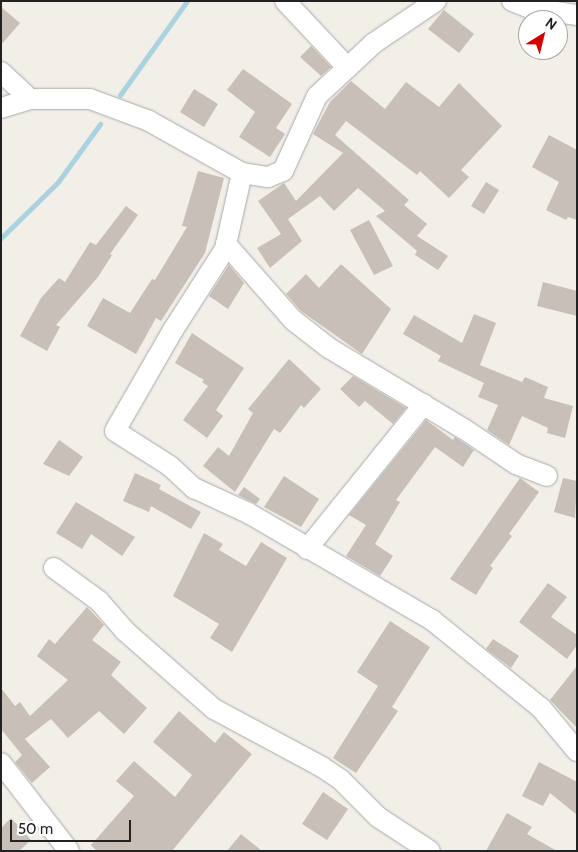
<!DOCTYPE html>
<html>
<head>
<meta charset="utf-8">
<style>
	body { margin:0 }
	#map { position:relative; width:578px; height:852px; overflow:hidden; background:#f2efe9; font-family:Cabin,sans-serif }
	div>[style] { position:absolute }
	.stream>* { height:5px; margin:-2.5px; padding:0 2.5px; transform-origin:2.5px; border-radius:2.5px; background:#aad3df }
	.building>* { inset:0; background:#c7bfb8 }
	.roads { filter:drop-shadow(0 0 1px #a9a9a9) drop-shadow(0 0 1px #a9a9a9) }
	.minor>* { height:20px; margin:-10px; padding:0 10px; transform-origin:10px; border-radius:10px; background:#fff }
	span { translate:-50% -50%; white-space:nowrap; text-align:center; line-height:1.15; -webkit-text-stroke:4px #fff; paint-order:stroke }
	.frame { position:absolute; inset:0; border:2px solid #222; pointer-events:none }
	.north { position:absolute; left:518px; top:10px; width:50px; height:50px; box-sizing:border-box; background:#fff; border:1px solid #a7a7a7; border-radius:50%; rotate:36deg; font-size:14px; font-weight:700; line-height:20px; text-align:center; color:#222 }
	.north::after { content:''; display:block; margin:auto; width:18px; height:22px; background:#d40000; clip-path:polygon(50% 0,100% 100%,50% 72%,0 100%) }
	.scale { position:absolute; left:10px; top:820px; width:121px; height:22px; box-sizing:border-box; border:2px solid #222; border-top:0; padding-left:6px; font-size:15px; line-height:18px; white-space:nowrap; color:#222; -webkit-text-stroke:4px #fff; paint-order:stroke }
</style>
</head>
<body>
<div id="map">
	<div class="stream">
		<div style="left:120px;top:95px;width:115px;rotate:-54.5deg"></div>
		<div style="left:1px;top:238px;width:80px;rotate:-44.5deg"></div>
		<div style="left:58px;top:182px;width:72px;rotate:-54.1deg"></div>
	</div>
	<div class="building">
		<div style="clip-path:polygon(1px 7px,20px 23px,1px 45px)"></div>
		<div style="clip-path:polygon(444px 10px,474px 34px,459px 53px,428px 29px)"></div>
		<div style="clip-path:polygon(311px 46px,331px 67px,321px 76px,300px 57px)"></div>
		<div style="clip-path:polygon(243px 69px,292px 104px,276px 128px,285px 134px,270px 157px,239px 137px,255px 112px,227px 90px)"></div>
		<div style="clip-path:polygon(351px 81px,385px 109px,406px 82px,439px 107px,459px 83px,502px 126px,461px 170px,469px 177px,449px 198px,420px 171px,417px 175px,346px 121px,335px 135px,409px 200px,404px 205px,427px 224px,417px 236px,448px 256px,438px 270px,415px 255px,417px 251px,376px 216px,385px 211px,358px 188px,334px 211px,320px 196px,288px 219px,302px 241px,270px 268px,257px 248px,281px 234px,258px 201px,284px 183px,296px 201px,343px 153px,313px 134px,330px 102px)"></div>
		<div style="clip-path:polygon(194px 89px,218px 104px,204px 127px,180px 112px)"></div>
		<div style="clip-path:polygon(549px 135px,577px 150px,577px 220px,568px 217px,566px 220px,546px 210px,559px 182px,532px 167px)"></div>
		<div style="clip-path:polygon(198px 171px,224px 178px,205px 253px,161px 321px,156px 318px,136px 354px,87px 326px,103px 298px,130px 313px,152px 279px,155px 280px,187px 227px,182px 226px)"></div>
		<div style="clip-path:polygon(486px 182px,499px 190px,484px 214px,471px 206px)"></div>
		<div style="clip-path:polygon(126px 206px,138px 215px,110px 254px,112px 255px,98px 277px,56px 325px,60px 327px,47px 351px,20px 336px,41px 298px,59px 278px,65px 282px,90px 242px,96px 245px)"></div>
		<div style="clip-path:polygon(369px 220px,393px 266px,374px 275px,350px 230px)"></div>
		<div style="clip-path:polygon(341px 264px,391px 309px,362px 354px,301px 311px,286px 294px,306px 274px,319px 288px)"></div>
		<div style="clip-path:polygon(229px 265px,244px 283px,228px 309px,209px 296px)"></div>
		<div style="clip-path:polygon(543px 282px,577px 291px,577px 316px,537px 306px)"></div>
		<div style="clip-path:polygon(474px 314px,496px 323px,480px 365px,522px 382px,525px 377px,548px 387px,544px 398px,573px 406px,565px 438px,547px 433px,548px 428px,522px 416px,509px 445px,487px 430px,498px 405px,478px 397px,484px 383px,438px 361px,441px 356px,403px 334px,414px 315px,462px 343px)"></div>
		<div style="clip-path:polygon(192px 333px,244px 368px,216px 410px,223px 416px,207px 438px,183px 420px,208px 386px,202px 382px,204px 380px,175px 363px)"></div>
		<div style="clip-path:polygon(289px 359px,321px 389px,304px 408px,301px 405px,280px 433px,274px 429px,235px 492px,203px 466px,218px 447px,229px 456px,253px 413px,248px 409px)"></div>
		<div style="clip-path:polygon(353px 376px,406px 408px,393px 424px,365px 401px,359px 407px,340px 389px)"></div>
		<div style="clip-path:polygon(426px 420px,453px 440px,455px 437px,474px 450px,463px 467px,435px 447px,396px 500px,400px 502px,375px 544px,393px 556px,380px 576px,346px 556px,366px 525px,349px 515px)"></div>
		<div style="clip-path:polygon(59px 440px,83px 457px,69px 476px,43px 464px)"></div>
		<div style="clip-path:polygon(135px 473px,161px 485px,159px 489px,201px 512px,191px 529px,151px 506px,149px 512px,123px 501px)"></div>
		<div style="clip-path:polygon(284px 476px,319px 499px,301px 527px,264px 507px)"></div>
		<div style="clip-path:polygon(520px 478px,539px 492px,509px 534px,512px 536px,490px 566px,493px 568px,476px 595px,450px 579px)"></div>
		<div style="clip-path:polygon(563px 478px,577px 481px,575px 518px,554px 512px)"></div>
		<div style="clip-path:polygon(244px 487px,260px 499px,256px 504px,238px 495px)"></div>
		<div style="clip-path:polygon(76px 502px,135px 537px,122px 556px,91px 534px,82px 549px,56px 533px)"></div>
		<div style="clip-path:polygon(204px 533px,223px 544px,219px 550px,246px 566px,261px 542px,287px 558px,232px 652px,210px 638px,219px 624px,173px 596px)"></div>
		<div style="clip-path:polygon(548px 583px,567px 597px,551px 617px,577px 635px,577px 645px,567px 659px,519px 622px)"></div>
		<div style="clip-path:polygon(87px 607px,104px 625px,92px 640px,121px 662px,111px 675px,147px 708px,124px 734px,99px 711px,68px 738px,51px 719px,25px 739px,50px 767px,32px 783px,15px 762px,22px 755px,1px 729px,1px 688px,15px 706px,20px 702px,30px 716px,68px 680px,37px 656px,49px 639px,55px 644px)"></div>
		<div style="clip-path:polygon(390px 621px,430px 647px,392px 707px,398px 711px,356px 773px,333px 758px,378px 686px,357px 672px)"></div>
		<div style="clip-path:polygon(493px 639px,519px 656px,511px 668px,486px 649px)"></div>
		<div style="clip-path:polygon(577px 666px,577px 728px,550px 700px)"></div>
		<div style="clip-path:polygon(179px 711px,215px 743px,224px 732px,252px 754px,172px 851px,97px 851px,91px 845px,134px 796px,116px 781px,134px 761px,175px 797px,192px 775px,153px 742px)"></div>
		<div style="clip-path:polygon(539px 762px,577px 782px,577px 815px,550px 793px,543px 806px,522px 796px)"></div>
		<div style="clip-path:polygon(323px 792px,348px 809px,327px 840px,302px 824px)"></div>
		<div style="clip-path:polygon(507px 813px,532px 827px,527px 834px,557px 851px,486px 851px)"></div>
		<div style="clip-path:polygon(11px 818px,31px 840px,19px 851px,1px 851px,1px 828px)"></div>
		<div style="clip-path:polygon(241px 834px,262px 851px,227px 851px)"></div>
	</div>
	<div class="roads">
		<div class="minor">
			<div style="left:285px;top:1px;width:91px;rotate:46.8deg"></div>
			<div style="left:512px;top:1px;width:19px;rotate:21deg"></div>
			<div style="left:530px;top:8px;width:48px;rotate:8.5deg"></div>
			<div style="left:1px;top:72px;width:40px;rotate:43deg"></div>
			<div style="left:1px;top:108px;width:30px;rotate:-17deg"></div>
			<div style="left:30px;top:99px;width:60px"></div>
			<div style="left:90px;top:99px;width:63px;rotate:20.4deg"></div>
			<div style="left:149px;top:121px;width:107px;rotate:29.2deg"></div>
			<div style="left:242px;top:173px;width:26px;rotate:9deg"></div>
			<div style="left:268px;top:177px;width:16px;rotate:-22deg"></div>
			<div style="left:283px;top:171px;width:82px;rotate:-65.6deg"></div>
			<div style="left:317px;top:96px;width:78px;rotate:-42.9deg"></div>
			<div style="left:374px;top:43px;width:75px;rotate:-34.1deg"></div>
			<div style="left:242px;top:173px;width:78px;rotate:102.6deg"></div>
			<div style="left:225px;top:249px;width:96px;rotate:122.7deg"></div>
			<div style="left:173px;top:330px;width:116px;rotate:119.9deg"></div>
			<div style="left:115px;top:431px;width:65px;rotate:32.5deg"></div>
			<div style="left:170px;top:466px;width:33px;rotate:43deg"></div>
			<div style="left:194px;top:488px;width:60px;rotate:24.8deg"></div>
			<div style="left:248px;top:513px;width:213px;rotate:30.2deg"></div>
			<div style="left:432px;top:620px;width:140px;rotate:38.9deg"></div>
			<div style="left:541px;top:708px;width:56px;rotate:50.1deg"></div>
			<div style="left:226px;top:244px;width:101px;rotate:48.6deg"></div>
			<div style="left:293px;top:320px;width:46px;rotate:37.9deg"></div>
			<div style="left:329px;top:348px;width:157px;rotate:31deg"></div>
			<div style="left:464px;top:429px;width:63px;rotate:33.9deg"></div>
			<div style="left:516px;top:464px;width:33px;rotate:21deg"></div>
			<div style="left:307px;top:549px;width:186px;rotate:-51.1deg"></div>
			<div style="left:54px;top:568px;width:56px;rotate:36.3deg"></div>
			<div style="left:99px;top:601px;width:38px;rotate:49deg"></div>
			<div style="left:124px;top:630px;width:120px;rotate:41.3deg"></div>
			<div style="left:214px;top:709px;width:123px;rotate:28.2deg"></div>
			<div style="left:322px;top:767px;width:22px;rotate:34deg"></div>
			<div style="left:340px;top:779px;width:54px;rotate:45deg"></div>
			<div style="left:378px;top:817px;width:62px;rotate:33.2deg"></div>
			<div style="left:1px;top:763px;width:111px;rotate:52.3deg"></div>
		</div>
	</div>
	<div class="frame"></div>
	<div class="north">N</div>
	<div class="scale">50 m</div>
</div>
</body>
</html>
